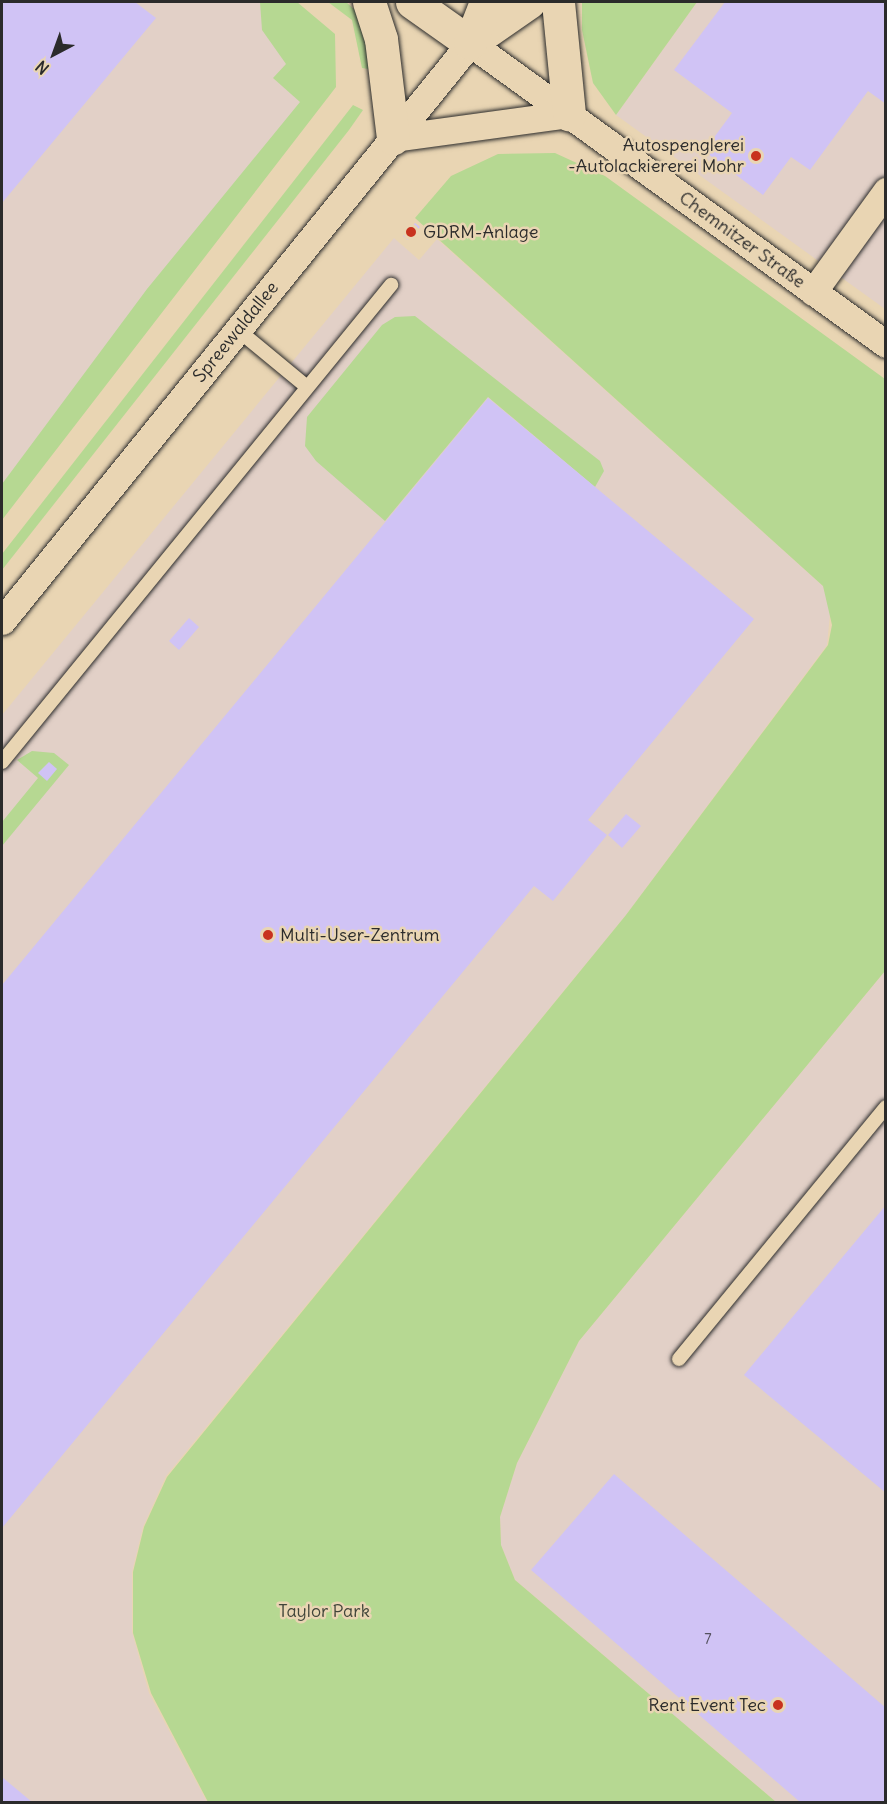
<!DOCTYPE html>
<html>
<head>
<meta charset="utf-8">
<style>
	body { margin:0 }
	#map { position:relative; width:887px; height:1804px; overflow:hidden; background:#e9d5b3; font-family:Delius,sans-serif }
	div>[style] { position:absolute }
	.built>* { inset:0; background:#e2d0c7 }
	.green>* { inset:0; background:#b6d892 }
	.building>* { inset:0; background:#d0c3f5 }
	.roads { filter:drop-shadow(0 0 2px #2b2b2b) drop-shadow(0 0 2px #2b2b2b) }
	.service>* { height:14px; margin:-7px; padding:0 7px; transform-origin:7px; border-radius:7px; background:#e9d5b3 }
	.minor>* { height:27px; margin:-13.5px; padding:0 13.5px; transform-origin:13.5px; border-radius:13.5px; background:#e9d5b3 }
	.tertiary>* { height:33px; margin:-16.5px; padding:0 16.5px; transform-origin:16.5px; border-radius:16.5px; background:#e9d5b3 }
	.dots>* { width:16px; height:16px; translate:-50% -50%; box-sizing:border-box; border:3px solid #e9d5b3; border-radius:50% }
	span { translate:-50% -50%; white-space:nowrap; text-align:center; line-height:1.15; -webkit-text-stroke:5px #e9d5b3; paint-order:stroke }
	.number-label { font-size:15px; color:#54515e }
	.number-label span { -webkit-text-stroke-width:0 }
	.poi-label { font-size:18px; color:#2b2b2b }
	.right { translate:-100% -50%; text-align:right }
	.left { translate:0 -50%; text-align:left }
	.street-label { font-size:18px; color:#2b2b2b }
	.park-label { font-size:18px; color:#40453a }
	.frame { position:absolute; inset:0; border:3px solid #2b2b2b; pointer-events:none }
	.north { position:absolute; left:24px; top:24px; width:60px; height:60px; -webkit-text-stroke:4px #e9d5b3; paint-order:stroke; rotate:221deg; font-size:16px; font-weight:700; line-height:24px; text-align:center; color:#2b2b2b }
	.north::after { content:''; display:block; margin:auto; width:21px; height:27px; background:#2b2b2b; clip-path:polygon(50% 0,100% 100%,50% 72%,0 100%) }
</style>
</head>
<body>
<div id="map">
	<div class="built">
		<div style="clip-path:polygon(2px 2px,260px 2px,308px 99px,2px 500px)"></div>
		<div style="clip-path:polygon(697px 2px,885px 2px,885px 309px,616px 115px)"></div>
		<div style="clip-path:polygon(394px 238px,419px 260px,437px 239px,823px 586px,831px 604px,827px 645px,626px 915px,166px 1476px,143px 1527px,132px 1572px,132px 1632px,149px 1693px,207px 1802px,2px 1802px,2px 715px)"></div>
		<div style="clip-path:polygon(885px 971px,885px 1802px,776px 1802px,515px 1580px,501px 1545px,500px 1517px,517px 1463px,579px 1341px)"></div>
	</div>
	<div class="green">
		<div style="clip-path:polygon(260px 2px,297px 2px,335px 34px,336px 87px,2px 520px,2px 484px,147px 289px,300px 102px,273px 78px,286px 64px,262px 30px)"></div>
		<div style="clip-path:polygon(328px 2px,346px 2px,355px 10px,374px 70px,362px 68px,352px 20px)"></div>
		<div style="clip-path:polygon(582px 2px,697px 2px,616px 115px,593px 83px,582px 30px)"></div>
		<div style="clip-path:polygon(353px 105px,363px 110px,349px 130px,2px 570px,2px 554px)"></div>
		<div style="clip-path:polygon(555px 153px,605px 176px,885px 379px,885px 971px,579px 1341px,517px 1463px,500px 1517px,501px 1545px,515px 1580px,776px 1802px,208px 1802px,151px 1693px,133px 1633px,133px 1572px,144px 1527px,167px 1477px,626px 915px,828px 645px,832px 625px,823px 586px,415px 218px,451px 176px,498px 154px)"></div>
		<div style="clip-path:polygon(415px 316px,600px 461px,604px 471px,595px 487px,488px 397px,385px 521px,316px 461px,305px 446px,307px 417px,382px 325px,395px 317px)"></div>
		<div style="clip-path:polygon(32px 751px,54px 753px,69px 765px,2px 846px,2px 822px,38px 778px,17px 760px)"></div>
	</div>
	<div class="building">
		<div style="clip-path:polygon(2px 2px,135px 2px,156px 18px,2px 203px)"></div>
		<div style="clip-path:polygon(725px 2px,886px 2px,886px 104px,868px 91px,810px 170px,791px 157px,763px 195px,704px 151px,732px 113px,674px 70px)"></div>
		<div style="clip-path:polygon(415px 223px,420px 227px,408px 240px,403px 236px)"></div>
		<div style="clip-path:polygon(488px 398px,754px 619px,588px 820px,607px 835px,553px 901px,534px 886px,2px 1528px,2px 985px)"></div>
		<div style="clip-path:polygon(189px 618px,199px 627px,179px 650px,169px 641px)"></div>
		<div style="clip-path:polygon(49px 762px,57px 769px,47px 781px,38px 773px)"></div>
		<div style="clip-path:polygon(626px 814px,641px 826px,622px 848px,608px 835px)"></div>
		<div style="clip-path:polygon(886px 1205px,886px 1493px,744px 1375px)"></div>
		<div style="clip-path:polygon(614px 1474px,886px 1708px,886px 1802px,800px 1802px,531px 1570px)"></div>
		<div style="clip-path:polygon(2px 1777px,32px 1802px,2px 1802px)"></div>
	</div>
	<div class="roads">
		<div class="service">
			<div style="left:238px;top:330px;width:89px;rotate:39.6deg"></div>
			<div style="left:2px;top:762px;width:616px;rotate:-50.8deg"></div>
			<div style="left:679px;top:1359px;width:326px;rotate:-50.6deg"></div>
		</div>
		<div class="minor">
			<div style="left:393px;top:138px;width:178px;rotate:-7.8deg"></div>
			<div style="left:813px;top:292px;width:125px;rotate:-54.1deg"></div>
			<div style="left:2px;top:621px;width:744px;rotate:-51deg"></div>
			<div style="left:470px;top:43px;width:513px;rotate:35.89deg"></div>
		</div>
		<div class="tertiary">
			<div style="left:369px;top:2px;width:39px;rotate:72deg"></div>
			<div style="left:381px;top:39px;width:100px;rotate:83.1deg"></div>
			<div style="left:412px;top:2px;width:71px;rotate:35.3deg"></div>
			<div style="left:558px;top:2px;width:113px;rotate:84.4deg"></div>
			<div style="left:470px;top:43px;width:72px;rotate:-34.8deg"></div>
			<div style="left:470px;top:43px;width:44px;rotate:-68.7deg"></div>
		</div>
	</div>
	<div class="dots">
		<div style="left:756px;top:156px;background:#c8321e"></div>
		<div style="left:411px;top:232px;background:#c8321e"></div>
		<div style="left:268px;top:935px;background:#c8321e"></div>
		<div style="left:778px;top:1705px;background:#c8321e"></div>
	</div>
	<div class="number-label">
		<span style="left:708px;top:1639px">7</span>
	</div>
	<div class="poi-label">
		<span class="right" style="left:744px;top:156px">Autospenglerei<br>-Autolackiererei Mohr</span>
		<span class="left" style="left:423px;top:232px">GDRM-Anlage</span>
		<span class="left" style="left:280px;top:935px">Multi-User-Zentrum</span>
		<span class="right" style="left:766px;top:1705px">Rent Event Tec</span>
	</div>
	<div class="street-label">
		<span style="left:742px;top:240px;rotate:36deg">Chemnitzer Straße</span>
		<span style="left:236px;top:332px;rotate:-51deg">Spreewaldallee</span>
	</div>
	<div class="park-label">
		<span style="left:324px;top:1611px">Taylor Park</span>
	</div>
	<div class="frame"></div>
	<div class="north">N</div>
</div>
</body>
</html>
